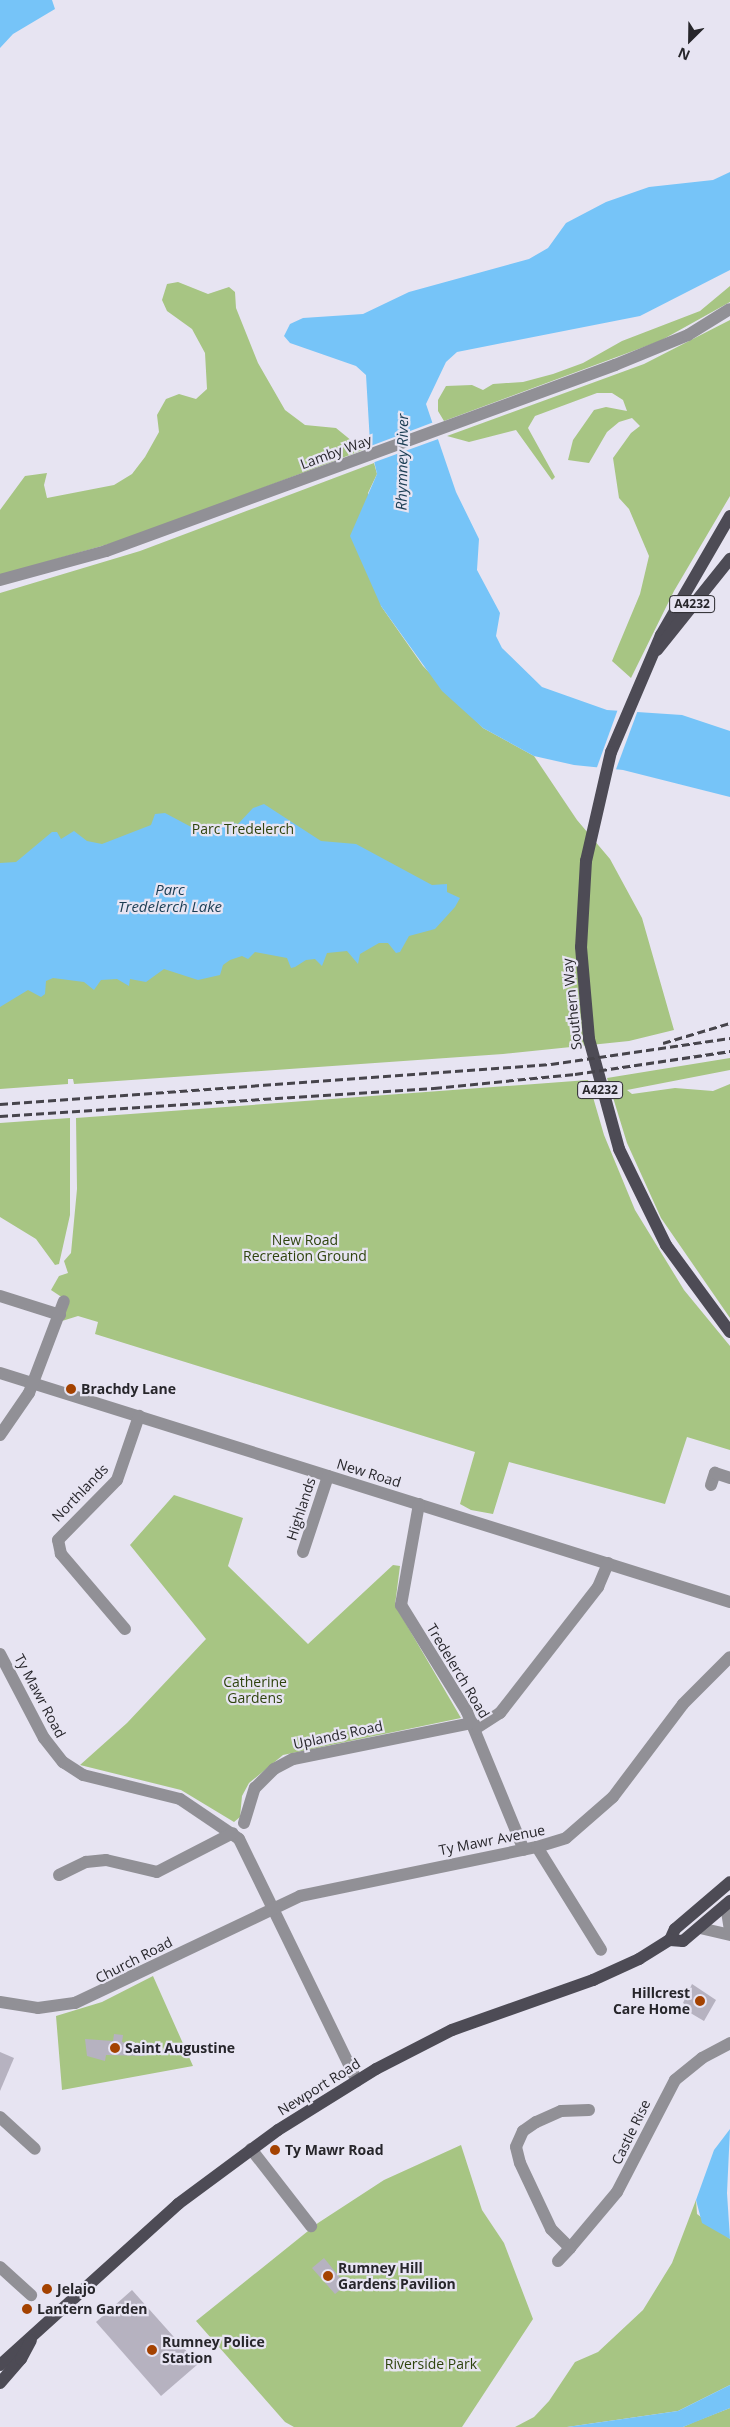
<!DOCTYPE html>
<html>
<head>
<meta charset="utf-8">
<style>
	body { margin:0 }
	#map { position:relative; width:730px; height:2427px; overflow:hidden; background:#e7e4f2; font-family:"Open Sans",sans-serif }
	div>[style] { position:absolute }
	.green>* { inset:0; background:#a7c583 }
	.water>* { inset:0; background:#76c4f8 }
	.pier>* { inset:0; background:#e7e4f2 }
	.building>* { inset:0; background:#b6b2c0 }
	.minor>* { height:12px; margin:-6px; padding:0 6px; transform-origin:6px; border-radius:6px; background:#919096 }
	.major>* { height:12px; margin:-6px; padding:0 6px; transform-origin:6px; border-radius:6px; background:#4d4b55 }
	.rail>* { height:3px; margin-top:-1.5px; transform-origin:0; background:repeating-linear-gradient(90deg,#46444b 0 8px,transparent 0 12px) }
	.dots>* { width:14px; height:14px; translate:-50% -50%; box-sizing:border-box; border:2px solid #e7e4f2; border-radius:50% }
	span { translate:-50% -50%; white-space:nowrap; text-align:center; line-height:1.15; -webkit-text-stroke:4.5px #e7e4f2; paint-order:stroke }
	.shield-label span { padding:1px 4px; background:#e7e4f2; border:1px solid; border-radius:4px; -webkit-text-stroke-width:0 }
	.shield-label { font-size:12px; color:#27262b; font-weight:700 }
	.street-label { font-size:14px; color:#27262b }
	.park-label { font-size:14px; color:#2f440e }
	.poi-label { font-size:14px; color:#27262b; font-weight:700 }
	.left { translate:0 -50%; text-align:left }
	.right { translate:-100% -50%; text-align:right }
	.water-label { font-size:15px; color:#1b3d53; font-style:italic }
	.north { position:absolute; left:665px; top:15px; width:50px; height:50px; -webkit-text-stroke:4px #e7e4f2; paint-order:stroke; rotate:203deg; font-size:14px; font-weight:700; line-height:20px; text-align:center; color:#27262b }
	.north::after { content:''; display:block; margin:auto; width:18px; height:22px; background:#27262b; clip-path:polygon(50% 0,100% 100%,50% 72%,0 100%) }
</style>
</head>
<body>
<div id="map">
	<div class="green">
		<div style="clip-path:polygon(178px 282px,208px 294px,229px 287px,235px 292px,236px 308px,258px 363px,285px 410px,305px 425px,336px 428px,363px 450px,130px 538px,0 575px,0 510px,25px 476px,47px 473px,44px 485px,47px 498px,114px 485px,132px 474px,145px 457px,159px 432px,157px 415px,166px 399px,179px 394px,196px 399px,207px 389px,205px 353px,192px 329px,167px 311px,162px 300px,167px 284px)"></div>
		<div style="clip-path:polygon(730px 286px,730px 302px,660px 341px,444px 421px,438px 411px,438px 400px,446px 386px,472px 385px,483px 390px,493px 384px,523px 382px,553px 374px,583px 363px,622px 341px,700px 311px)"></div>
		<div style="clip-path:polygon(730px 320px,730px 496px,674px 591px,631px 678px,612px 661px,640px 594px,649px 556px,629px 509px,619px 498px,613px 458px,631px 433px,640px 426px,632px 418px,619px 422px,607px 432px,589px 463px,568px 460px,573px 440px,594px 410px,606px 407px,627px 411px,623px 400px,612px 393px,597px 393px,535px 416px,528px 428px,555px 477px,552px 480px,516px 430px,469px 442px,447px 436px,644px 364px)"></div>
		<div style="clip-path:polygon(374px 463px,377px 474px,368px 493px,381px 606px,423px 666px,483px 728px,534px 756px,577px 820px,610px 859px,642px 918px,674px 1030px,629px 1041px,503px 1054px,74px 1084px,73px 1079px,68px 1079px,68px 1084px,0 1089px,0 593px,140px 551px)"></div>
		<div style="clip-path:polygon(730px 1058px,730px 1070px,627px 1090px,632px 1094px,675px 1088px,713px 1091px,730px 1084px,730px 1318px,661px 1218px,627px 1143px,607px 1078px)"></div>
		<div style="clip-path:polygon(588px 1080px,604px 1135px,635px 1210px,684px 1290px,730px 1346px,730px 1450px,687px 1437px,665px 1504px,509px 1462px,493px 1514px,471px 1510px,460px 1504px,475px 1452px,95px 1334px,98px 1322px,78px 1316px,62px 1321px,63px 1298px,51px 1290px,59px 1276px,68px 1273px,64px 1261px,71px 1253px,77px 1189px,76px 1118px)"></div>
		<div style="clip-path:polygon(70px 1118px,70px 1215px,59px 1264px,55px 1265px,36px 1239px,0 1217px,0 1123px)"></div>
		<div style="clip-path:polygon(174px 1495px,243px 1518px,228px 1566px,308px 1644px,393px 1565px,400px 1566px,395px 1605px,461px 1718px,283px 1755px,249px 1783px,242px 1796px,240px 1817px,234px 1822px,181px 1790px,80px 1765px,127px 1723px,206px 1639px,130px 1545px)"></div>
		<div style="clip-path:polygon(153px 1976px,193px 2066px,62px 2090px,56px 2016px,102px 2002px)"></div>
		<div style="clip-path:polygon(461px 2145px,482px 2210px,504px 2243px,533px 2319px,462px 2427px,294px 2427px,285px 2422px,196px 2321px,318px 2223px,384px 2180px)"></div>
		<div style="clip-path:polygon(696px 2200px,697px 2214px,730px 2239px,730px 2385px,678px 2411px,567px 2427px,515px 2427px,534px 2417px,549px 2401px,575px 2362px,598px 2352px,643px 2310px,672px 2263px)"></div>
		<div style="clip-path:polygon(730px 2408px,730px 2427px,683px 2427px,694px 2422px)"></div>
	</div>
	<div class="water">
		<div style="clip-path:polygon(0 0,52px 0,55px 9px,13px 34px,0 48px)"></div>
		<div style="clip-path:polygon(730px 172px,730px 270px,640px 316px,457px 352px,446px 362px,426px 404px,456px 492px,479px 539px,477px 570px,500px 613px,496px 636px,502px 648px,542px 687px,607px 710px,682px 715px,730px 731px,730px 797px,623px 770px,574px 765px,534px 756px,483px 728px,442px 691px,381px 606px,350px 536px,377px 474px,370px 443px,366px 375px,356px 366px,290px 343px,284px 336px,290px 324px,303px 318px,363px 314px,409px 292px,529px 259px,548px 248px,566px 223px,606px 202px,649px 187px,713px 180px)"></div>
		<div style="clip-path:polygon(264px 804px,321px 841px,356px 844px,432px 885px,447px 884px,447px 892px,460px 898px,455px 907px,435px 929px,409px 936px,400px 952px,396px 953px,388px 943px,379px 943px,360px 954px,358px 964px,347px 951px,327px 953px,322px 966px,315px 959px,306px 960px,295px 967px,291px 968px,287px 958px,255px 952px,248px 959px,242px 956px,230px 960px,223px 965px,220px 975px,198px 980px,164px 969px,146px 982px,130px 979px,129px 986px,117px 979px,101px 980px,94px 990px,84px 982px,53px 978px,46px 981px,45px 994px,41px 997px,28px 990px,0 1007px,0 863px,16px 862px,52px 832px,57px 832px,61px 839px,74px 831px,87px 841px,102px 844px,151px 825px,155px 814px,165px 813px,195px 829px,209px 830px,226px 822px,238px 824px,253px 808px)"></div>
		<div style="clip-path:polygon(730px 2129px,727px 2193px,730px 2239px,702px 2223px,696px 2200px,714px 2150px)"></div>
		<div style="clip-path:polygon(730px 2385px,730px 2408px,683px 2427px,567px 2427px,678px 2411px)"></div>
	</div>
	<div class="pier">
		<div style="clip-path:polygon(434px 422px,441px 438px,372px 463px,368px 447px)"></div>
		<div style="clip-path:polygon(618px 709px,638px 710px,615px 772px,596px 770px)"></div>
	</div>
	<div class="building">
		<div style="clip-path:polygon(692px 1984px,716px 2000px,704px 2021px,687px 2011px,689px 2007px,683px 2003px)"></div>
		<div style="clip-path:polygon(114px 2034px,123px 2035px,122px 2042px,145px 2048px,144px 2056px,106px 2055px,105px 2061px,87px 2056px,85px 2039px,113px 2041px)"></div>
		<div style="clip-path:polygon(0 2052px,14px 2058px,0 2091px)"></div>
		<div style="clip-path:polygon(324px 2258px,346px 2285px,335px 2294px,312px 2268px)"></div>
		<div style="clip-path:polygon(132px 2290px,198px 2364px,161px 2396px,96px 2322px)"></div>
	</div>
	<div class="minor">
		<div style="left:0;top:580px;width:110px;rotate:-15.3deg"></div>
		<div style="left:106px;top:551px;width:542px;rotate:-20.07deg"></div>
		<div style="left:615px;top:365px;width:79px;rotate:-22.3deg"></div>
		<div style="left:688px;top:335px;width:49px;rotate:-31.8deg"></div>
		<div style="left:0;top:1296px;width:63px;rotate:17.6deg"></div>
		<div style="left:0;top:1373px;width:765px;rotate:17.42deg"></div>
		<div style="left:0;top:1435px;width:51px;rotate:-55.4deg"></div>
		<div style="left:29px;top:1393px;width:98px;rotate:-69.2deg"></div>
		<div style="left:711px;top:1485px;width:13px;rotate:-72deg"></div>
		<div style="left:715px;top:1473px;width:16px;rotate:18deg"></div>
		<div style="left:419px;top:1504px;width:103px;rotate:100.1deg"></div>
		<div style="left:401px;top:1605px;width:126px;rotate:58.3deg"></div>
		<div style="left:467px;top:1712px;width:149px;rotate:67.6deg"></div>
		<div style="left:303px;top:1552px;width:80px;rotate:-71.8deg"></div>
		<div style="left:125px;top:1629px;width:99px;rotate:-130.5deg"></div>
		<div style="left:61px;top:1554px;width:14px;rotate:-102deg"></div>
		<div style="left:58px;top:1540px;width:84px;rotate:-45.5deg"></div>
		<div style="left:117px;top:1480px;width:68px;rotate:-71deg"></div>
		<div style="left:0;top:1654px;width:95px;rotate:62.4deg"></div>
		<div style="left:44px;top:1738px;width:31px;rotate:52deg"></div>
		<div style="left:63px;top:1762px;width:24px;rotate:33deg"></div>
		<div style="left:83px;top:1775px;width:100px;rotate:13.9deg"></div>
		<div style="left:180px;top:1799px;width:71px;rotate:34.1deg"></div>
		<div style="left:239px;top:1839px;width:269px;rotate:64deg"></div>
		<div style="left:475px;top:1729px;width:30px;rotate:-33deg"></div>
		<div style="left:500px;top:1713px;width:160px;rotate:-52.1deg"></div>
		<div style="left:598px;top:1587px;width:26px;rotate:-67deg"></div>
		<div style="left:244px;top:1823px;width:37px;rotate:-73deg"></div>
		<div style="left:255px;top:1788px;width:27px;rotate:-45deg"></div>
		<div style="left:274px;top:1769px;width:21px;rotate:-28deg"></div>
		<div style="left:293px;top:1759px;width:183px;rotate:-11.4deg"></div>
		<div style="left:537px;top:1847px;width:121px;rotate:58.1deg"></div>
		<div style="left:59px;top:1875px;width:30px;rotate:-26deg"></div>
		<div style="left:86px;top:1862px;width:20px;rotate:-6deg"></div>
		<div style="left:106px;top:1860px;width:52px;rotate:13.2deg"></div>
		<div style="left:157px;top:1872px;width:85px;rotate:-27.2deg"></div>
		<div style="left:726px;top:1905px;width:25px;rotate:81deg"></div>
		<div style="left:700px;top:1928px;width:31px;rotate:13deg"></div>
		<div style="left:0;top:2002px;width:38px;rotate:9deg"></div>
		<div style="left:38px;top:2008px;width:37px;rotate:-8deg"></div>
		<div style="left:75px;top:2003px;width:249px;rotate:-25.4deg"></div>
		<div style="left:300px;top:1896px;width:242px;rotate:-11.7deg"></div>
		<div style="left:537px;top:1847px;width:30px;rotate:-17deg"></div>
		<div style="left:566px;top:1838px;width:62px;rotate:-41.1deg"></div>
		<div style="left:613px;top:1797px;width:116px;rotate:-53deg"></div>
		<div style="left:683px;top:1704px;width:66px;rotate:-45deg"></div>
		<div style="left:589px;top:2110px;width:28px;rotate:178deg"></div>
		<div style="left:561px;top:2111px;width:27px;rotate:156deg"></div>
		<div style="left:536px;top:2122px;width:16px;rotate:145deg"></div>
		<div style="left:523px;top:2131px;width:17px;rotate:114deg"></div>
		<div style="left:516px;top:2147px;width:16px;rotate:76deg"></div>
		<div style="left:520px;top:2163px;width:73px;rotate:64.8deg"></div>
		<div style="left:551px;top:2229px;width:27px;rotate:45deg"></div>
		<div style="left:570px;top:2248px;width:73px;rotate:-50deg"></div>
		<div style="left:617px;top:2192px;width:126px;rotate:-62.6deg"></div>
		<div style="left:675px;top:2080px;width:35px;rotate:-39deg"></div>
		<div style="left:702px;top:2058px;width:32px;rotate:-28deg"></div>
		<div style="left:0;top:2117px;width:47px;rotate:42.4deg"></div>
		<div style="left:251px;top:2149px;width:98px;rotate:52.1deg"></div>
		<div style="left:558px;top:2261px;width:18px;rotate:-47deg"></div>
		<div style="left:0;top:2267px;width:42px;rotate:42.1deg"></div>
	</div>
	<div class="major">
		<div style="left:730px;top:516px;width:138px;rotate:120.1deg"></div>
		<div style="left:661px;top:635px;width:127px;rotate:113.1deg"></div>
		<div style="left:611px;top:752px;width:112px;rotate:102.9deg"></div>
		<div style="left:586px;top:861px;width:86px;rotate:93.3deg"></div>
		<div style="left:581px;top:947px;width:92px;rotate:85deg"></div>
		<div style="left:589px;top:1039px;width:114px;rotate:74.7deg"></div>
		<div style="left:619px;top:1149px;width:107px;rotate:63.9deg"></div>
		<div style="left:666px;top:1245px;width:108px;rotate:53.7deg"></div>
		<div style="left:657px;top:650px;width:117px;rotate:-51.3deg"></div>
		<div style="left:670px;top:1940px;width:13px;rotate:4deg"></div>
		<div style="left:683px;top:1941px;width:62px;rotate:-40.4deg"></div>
		<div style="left:0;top:2365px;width:240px;rotate:-42.1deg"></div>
		<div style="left:178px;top:2204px;width:124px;rotate:-36.5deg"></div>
		<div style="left:278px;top:2130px;width:115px;rotate:-31.9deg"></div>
		<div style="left:376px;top:2069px;width:85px;rotate:-27.2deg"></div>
		<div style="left:452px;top:2030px;width:150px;rotate:-19.5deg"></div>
		<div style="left:593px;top:1980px;width:51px;rotate:-24.5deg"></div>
		<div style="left:639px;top:1959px;width:36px;rotate:-32deg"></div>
		<div style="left:670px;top:1940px;width:12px;rotate:-66deg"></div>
		<div style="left:675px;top:1929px;width:72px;rotate:-40.5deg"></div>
		<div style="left:0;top:2383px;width:32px;rotate:-49deg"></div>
		<div style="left:21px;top:2359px;width:21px;rotate:-62deg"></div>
	</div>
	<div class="rail">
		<div style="left:663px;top:1043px;width:70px;rotate:-16.6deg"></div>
		<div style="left:0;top:1104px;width:552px;rotate:-4.15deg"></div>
		<div style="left:551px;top:1064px;width:181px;rotate:-8.3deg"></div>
		<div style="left:0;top:1116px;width:435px;rotate:-3.7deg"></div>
		<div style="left:434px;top:1088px;width:142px;rotate:-5.7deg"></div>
		<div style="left:575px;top:1074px;width:157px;rotate:-8.4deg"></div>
	</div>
	<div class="dots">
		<div style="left:71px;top:1389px;background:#a44200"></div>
		<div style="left:700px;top:2001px;background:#a44200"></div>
		<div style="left:115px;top:2048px;background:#a44200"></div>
		<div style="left:275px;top:2150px;background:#a44200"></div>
		<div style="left:328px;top:2276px;background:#a44200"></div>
		<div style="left:47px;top:2289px;background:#a44200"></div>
		<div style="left:27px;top:2309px;background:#a44200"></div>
		<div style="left:152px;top:2350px;background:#a44200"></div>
	</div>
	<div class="shield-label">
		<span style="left:692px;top:604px">A4232</span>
		<span style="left:600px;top:1090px">A4232</span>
	</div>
	<div class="street-label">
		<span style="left:336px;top:452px;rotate:-20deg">Lamby Way</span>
		<span style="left:572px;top:1004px;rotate:-96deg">Southern Way</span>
		<span style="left:369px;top:1473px;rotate:17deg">New Road</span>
		<span style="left:80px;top:1493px;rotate:-46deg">Northlands</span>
		<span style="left:301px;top:1509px;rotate:-72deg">Highlands</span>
		<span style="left:458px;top:1671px;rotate:59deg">Tredelerch Road</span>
		<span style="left:40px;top:1696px;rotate:62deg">Ty Mawr Road</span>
		<span style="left:338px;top:1735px;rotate:-12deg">Uplands Road</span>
		<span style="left:492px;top:1840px;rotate:-11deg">Ty Mawr Avenue</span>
		<span style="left:134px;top:1960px;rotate:-27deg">Church Road</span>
		<span style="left:319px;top:2087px;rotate:-32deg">Newport Road</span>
		<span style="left:631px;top:2132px;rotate:-64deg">Castle Rise</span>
	</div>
	<div class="park-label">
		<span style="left:243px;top:829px">Parc Tredelerch</span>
		<span style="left:305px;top:1248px">New Road<br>Recreation Ground</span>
		<span style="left:255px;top:1690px">Catherine<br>Gardens</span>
		<span style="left:431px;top:2364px">Riverside Park</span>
	</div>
	<div class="poi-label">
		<span class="left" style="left:81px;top:1389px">Brachdy Lane</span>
		<span class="right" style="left:690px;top:2001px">Hillcrest<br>Care Home</span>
		<span class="left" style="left:125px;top:2048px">Saint Augustine</span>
		<span class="left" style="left:285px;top:2150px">Ty Mawr Road</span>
		<span class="left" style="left:338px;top:2276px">Rumney Hill<br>Gardens Pavilion</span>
		<span class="left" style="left:57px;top:2289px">Jelajo</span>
		<span class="left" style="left:37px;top:2309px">Lantern Garden</span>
		<span class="left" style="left:162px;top:2350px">Rumney Police<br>Station</span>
	</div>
	<div class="water-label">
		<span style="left:402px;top:462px;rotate:-89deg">Rhymney River</span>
		<span style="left:170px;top:898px">Parc<br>Tredelerch Lake</span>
	</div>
	<div class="north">N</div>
</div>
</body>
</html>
